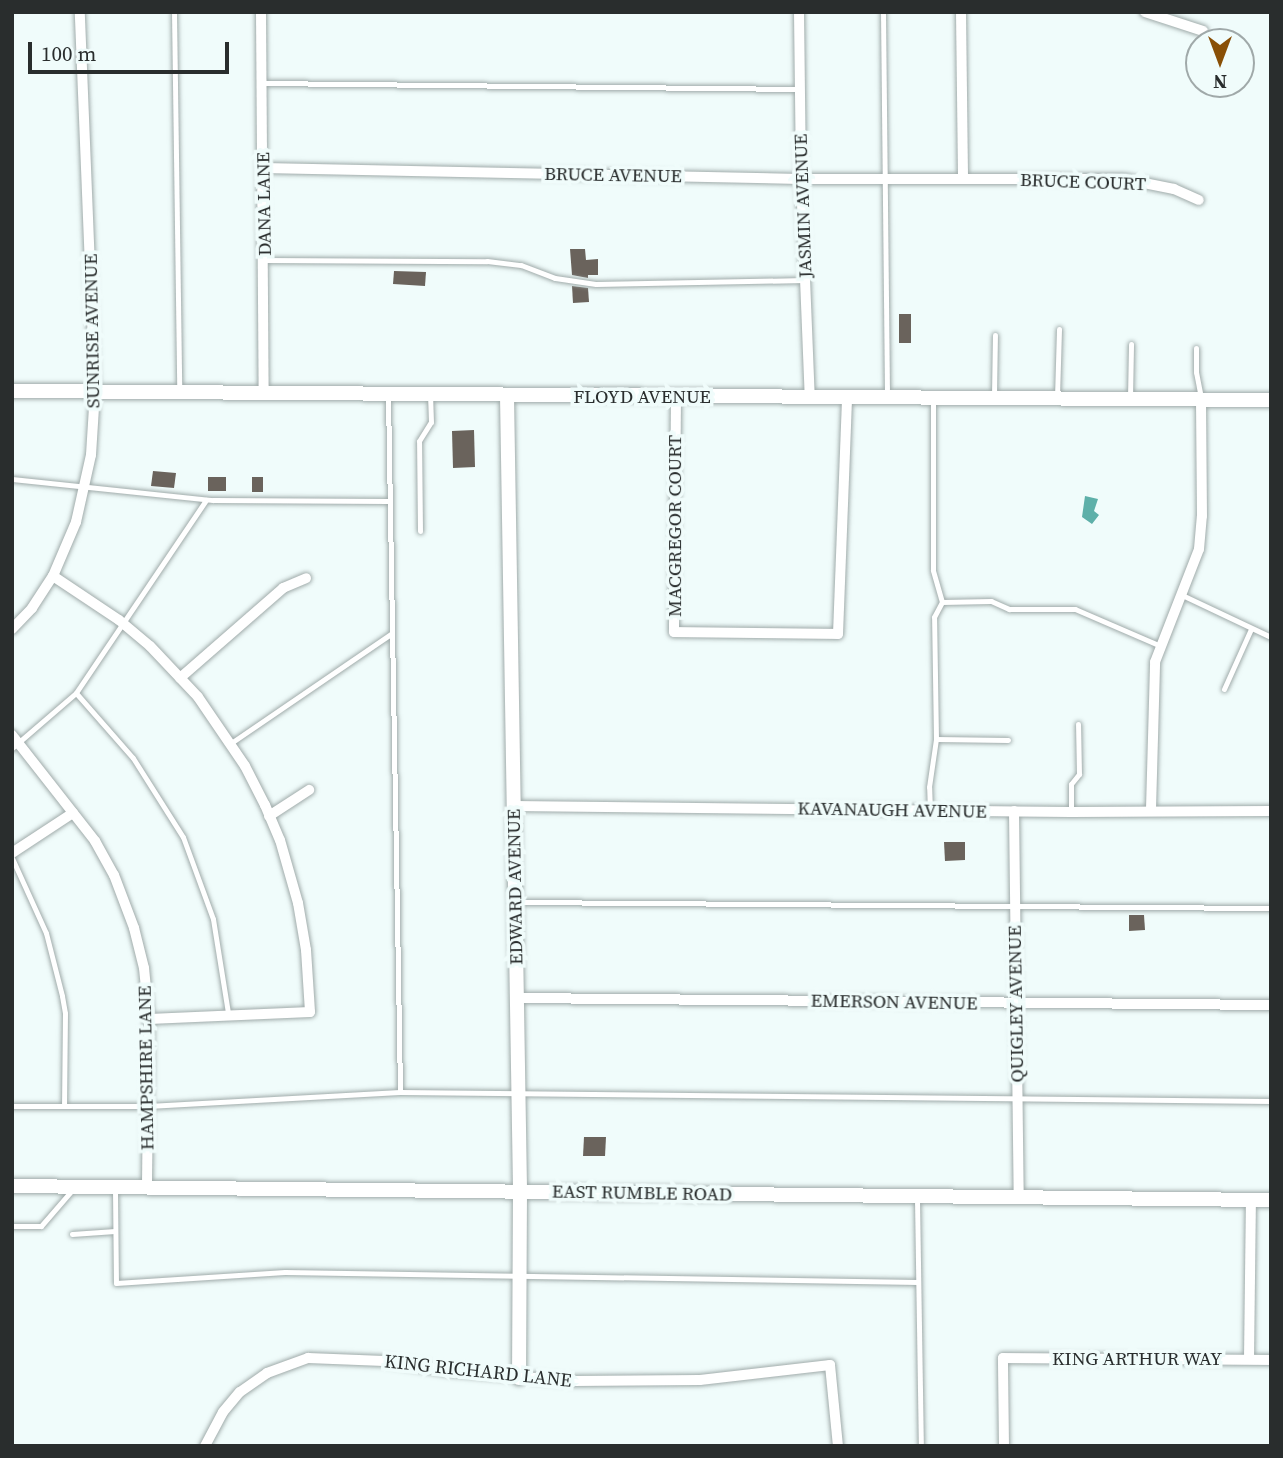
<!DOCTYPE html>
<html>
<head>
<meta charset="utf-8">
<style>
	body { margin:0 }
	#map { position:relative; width:1283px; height:1458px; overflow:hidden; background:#f0fcfb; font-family:"Source Serif 4",serif }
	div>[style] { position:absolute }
	.water>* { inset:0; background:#5eb0a9 }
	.building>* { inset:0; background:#6a635c }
	.roads { filter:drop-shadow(0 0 2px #a0abaa) drop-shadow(0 0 2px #a0abaa) }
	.service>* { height:5px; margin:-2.5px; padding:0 2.5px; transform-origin:2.5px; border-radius:2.5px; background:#fff }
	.minor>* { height:10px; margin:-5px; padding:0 5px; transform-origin:5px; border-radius:5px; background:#fff }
	.tertiary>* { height:14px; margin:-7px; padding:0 7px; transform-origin:7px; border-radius:7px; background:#fff }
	span { translate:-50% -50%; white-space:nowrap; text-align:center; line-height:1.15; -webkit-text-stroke:7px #f0fcfb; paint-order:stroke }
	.street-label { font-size:19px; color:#292d2d }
	.frame { position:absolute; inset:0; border:14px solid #292d2d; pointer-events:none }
	.north { position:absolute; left:1185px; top:28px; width:70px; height:70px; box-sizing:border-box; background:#f0fcfb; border:2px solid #a0a9a9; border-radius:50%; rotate:180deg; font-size:19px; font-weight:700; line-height:28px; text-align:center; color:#292d2d }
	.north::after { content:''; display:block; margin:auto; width:24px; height:32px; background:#894f06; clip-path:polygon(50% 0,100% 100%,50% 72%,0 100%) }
	.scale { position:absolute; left:28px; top:42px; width:201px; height:32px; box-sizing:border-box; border:4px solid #292d2d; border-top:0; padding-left:9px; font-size:21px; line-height:24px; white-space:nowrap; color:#292d2d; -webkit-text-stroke:5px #f0fcfb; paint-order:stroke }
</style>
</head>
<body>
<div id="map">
	<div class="water">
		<div style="clip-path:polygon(1085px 496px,1098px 499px,1094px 511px,1099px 515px,1092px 524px,1082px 517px)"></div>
	</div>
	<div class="building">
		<div style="clip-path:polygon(570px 249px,585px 249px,586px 260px,598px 259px,598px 275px,588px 275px,588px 278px,572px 275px)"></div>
		<div style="clip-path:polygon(394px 271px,426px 272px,425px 286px,393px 284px)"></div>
		<div style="clip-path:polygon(572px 286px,588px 288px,589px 302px,573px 303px)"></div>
		<div style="clip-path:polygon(899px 314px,911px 314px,911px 343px,899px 343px)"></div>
		<div style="clip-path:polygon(474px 430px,475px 467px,453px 468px,452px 431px)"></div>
		<div style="clip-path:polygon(153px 471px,176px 473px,174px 488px,151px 486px)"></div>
		<div style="clip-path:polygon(208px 477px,226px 477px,226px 491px,208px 491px)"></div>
		<div style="clip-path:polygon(252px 477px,263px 477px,263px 492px,252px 492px)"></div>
		<div style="clip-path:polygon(944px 842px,965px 842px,965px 860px,945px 861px)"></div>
		<div style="clip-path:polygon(1129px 915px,1144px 915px,1145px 930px,1129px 931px)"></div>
		<div style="clip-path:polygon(584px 1137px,606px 1137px,605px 1156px,583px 1156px)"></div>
	</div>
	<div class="roads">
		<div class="service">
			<div style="left:174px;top:12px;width:379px;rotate:89.2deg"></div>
			<div style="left:883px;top:12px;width:383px;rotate:89.4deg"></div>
			<div style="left:262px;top:83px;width:538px;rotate:0.64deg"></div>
			<div style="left:265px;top:260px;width:222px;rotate:0.3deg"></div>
			<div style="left:487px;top:261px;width:34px;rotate:7deg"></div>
			<div style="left:521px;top:265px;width:36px;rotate:21deg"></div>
			<div style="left:555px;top:278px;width:41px;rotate:8.3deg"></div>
			<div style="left:596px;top:284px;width:209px;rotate:-1.1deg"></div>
			<div style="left:1196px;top:348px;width:24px;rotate:90deg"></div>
			<div style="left:1196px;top:372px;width:26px;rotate:79deg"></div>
			<div style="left:388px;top:396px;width:696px;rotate:89.01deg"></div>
			<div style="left:994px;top:396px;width:61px;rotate:-89.1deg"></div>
			<div style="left:1057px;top:397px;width:68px;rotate:-88.3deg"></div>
			<div style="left:1130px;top:398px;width:54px;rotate:-88.9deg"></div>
			<div style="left:12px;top:479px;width:202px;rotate:6deg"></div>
			<div style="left:213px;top:500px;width:175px;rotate:0.3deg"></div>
			<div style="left:206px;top:500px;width:233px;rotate:124deg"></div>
			<div style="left:76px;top:693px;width:86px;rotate:48.8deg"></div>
			<div style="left:133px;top:758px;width:93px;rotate:57.7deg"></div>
			<div style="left:183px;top:837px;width:87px;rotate:69.9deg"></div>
			<div style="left:213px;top:919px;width:95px;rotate:80.9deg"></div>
			<div style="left:420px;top:531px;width:90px;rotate:-90.6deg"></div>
			<div style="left:419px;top:441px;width:22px;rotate:-58deg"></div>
			<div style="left:431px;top:422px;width:26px;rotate:-92deg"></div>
			<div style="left:1182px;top:595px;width:98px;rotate:25.3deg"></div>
			<div style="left:942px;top:602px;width:49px;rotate:-1.2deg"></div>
			<div style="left:991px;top:601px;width:20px;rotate:24deg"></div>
			<div style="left:1009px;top:609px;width:66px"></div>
			<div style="left:1075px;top:609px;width:94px;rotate:23.3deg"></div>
			<div style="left:1224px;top:689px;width:66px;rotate:-65.8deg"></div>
			<div style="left:936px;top:739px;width:72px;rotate:0.8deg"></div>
			<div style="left:231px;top:743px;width:194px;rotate:-34.3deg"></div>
			<div style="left:12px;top:748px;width:84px;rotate:-40.7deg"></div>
			<div style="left:930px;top:811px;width:24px;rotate:-92deg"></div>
			<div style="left:929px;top:787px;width:49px;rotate:-81.7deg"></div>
			<div style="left:936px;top:739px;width:122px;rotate:-90.9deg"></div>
			<div style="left:934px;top:617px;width:17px;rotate:-62deg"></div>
			<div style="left:942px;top:602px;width:33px;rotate:-106deg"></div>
			<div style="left:933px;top:570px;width:169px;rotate:-90deg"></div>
			<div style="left:1071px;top:812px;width:28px;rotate:-90deg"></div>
			<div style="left:1071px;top:784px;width:13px;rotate:-51deg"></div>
			<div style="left:1079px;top:774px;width:50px;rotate:-91.1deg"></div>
			<div style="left:12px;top:858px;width:82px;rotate:65.6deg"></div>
			<div style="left:46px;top:933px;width:65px;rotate:75.7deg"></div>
			<div style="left:62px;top:996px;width:17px;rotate:80deg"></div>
			<div style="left:65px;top:1013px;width:93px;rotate:90.6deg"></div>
			<div style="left:518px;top:902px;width:753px;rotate:0.46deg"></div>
			<div style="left:12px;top:1106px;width:136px"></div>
			<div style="left:148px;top:1106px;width:252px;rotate:-3.2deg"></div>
			<div style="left:400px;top:1092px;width:871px;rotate:0.59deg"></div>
			<div style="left:115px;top:1190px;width:93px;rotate:89.4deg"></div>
			<div style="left:116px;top:1283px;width:169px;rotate:-3.7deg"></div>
			<div style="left:285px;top:1272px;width:633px;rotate:0.91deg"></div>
			<div style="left:917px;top:1199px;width:247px;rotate:89.1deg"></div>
			<div style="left:12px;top:1226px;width:29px"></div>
			<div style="left:41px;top:1226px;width:49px;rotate:-49.1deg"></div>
			<div style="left:72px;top:1234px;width:43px;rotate:-4deg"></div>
		</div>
		<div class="minor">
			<div style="left:261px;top:12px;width:383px;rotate:89.6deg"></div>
			<div style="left:799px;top:12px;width:167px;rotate:89.3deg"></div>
			<div style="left:801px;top:179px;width:220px;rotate:87.7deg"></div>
			<div style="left:961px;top:12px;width:167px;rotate:89.3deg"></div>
			<div style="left:1145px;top:12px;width:61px;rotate:18.1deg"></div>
			<div style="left:263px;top:168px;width:538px;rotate:1.17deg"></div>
			<div style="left:801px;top:179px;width:323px"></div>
			<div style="left:1124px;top:179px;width:51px;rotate:11.3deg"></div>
			<div style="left:1174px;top:189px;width:27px;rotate:24deg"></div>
			<div style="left:676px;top:397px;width:235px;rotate:90.5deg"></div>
			<div style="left:674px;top:632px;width:164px;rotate:0.7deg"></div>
			<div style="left:838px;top:634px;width:236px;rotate:-87.8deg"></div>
			<div style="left:53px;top:576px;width:79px;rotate:33.7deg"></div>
			<div style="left:119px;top:620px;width:40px;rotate:40deg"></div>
			<div style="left:150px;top:646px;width:70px;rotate:46.7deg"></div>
			<div style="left:198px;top:697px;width:83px;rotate:55.7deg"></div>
			<div style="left:245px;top:766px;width:44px;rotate:62.9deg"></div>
			<div style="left:265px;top:805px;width:38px;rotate:67deg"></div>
			<div style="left:280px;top:840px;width:66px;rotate:74.1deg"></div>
			<div style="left:298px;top:903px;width:48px;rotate:80.3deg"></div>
			<div style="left:306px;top:950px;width:62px;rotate:86.3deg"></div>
			<div style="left:310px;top:1012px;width:161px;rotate:177.5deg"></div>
			<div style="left:12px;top:629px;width:29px;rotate:-46deg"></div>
			<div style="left:32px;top:608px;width:38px;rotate:-57deg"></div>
			<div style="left:53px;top:576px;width:59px;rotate:-66.9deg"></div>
			<div style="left:76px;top:522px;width:69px;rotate:-77.4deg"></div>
			<div style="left:91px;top:455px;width:63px;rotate:-86.4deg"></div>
			<div style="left:95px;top:392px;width:380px;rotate:-92.3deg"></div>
			<div style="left:180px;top:678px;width:137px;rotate:-41.1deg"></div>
			<div style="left:283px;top:588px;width:25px;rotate:-23deg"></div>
			<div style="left:12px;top:735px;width:135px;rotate:51.9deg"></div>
			<div style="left:95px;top:841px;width:39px;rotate:61deg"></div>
			<div style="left:114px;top:875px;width:57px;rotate:69.3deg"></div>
			<div style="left:134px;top:928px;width:41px;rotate:76deg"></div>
			<div style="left:144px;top:968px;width:51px;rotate:84.4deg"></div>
			<div style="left:149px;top:1019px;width:168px;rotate:90.7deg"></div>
			<div style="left:513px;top:806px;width:558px;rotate:0.62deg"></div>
			<div style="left:1071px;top:812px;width:200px;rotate:-0.3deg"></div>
			<div style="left:1151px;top:809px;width:147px;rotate:-88.4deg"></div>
			<div style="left:1155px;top:662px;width:121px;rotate:-68.7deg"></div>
			<div style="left:1199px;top:549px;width:33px;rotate:-85deg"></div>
			<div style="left:1202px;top:516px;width:118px;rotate:-90.5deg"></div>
			<div style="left:1014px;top:811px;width:386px;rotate:89.3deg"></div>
			<div style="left:269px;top:816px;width:48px;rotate:-33deg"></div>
			<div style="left:12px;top:853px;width:73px;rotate:-33.3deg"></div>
			<div style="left:517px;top:998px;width:754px;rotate:0.53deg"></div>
			<div style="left:1249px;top:1359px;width:159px;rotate:-89.3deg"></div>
			<div style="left:205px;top:1446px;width:38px;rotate:-62deg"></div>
			<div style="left:223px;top:1412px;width:26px;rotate:-50deg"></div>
			<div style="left:240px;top:1392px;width:33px;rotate:-35deg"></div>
			<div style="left:267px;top:1373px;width:44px;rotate:-20.1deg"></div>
			<div style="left:308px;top:1358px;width:76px;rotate:2.3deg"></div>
			<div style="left:384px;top:1361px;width:67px;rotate:8.6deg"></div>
			<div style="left:450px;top:1371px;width:123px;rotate:4.6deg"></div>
			<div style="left:573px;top:1381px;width:127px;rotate:-0.5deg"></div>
			<div style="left:700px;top:1380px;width:131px;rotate:-6.6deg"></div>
			<div style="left:830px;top:1365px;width:81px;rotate:84.4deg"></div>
			<div style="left:1004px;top:1446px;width:88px;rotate:-90.7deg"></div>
			<div style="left:1003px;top:1358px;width:268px;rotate:0.4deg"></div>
		</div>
		<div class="tertiary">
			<div style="left:12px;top:391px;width:1259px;rotate:0.41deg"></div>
			<div style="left:507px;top:396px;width:795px;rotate:89.06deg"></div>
			<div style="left:520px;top:1191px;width:187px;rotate:90.3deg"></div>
			<div style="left:12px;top:1186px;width:1259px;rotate:0.64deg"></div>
		</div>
	</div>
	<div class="street-label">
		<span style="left:613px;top:175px;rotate:1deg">BRUCE AVENUE</span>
		<span style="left:1083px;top:182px;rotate:2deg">BRUCE COURT</span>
		<span style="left:264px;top:204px;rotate:-91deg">DANA LANE</span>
		<span style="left:803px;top:206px;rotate:-92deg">JASMIN AVENUE</span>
		<span style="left:92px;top:331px;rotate:-91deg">SUNRISE AVENUE</span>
		<span style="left:642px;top:397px">FLOYD AVENUE</span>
		<span style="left:675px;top:526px;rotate:-90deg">MACGREGOR COURT</span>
		<span style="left:892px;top:810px;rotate:1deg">KAVANAUGH AVENUE</span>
		<span style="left:515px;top:887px;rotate:-91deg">EDWARD AVENUE</span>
		<span style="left:894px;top:1002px;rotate:1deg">EMERSON AVENUE</span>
		<span style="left:1016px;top:1004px;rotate:-91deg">QUIGLEY AVENUE</span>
		<span style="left:146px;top:1068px;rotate:-91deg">HAMPSHIRE LANE</span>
		<span style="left:642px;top:1193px;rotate:1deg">EAST RUMBLE ROAD</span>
		<span style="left:1137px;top:1359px">KING ARTHUR WAY</span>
		<span style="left:478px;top:1371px;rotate:6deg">KING RICHARD LANE</span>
	</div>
	<div class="frame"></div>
	<div class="north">N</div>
	<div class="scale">100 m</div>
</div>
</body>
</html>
